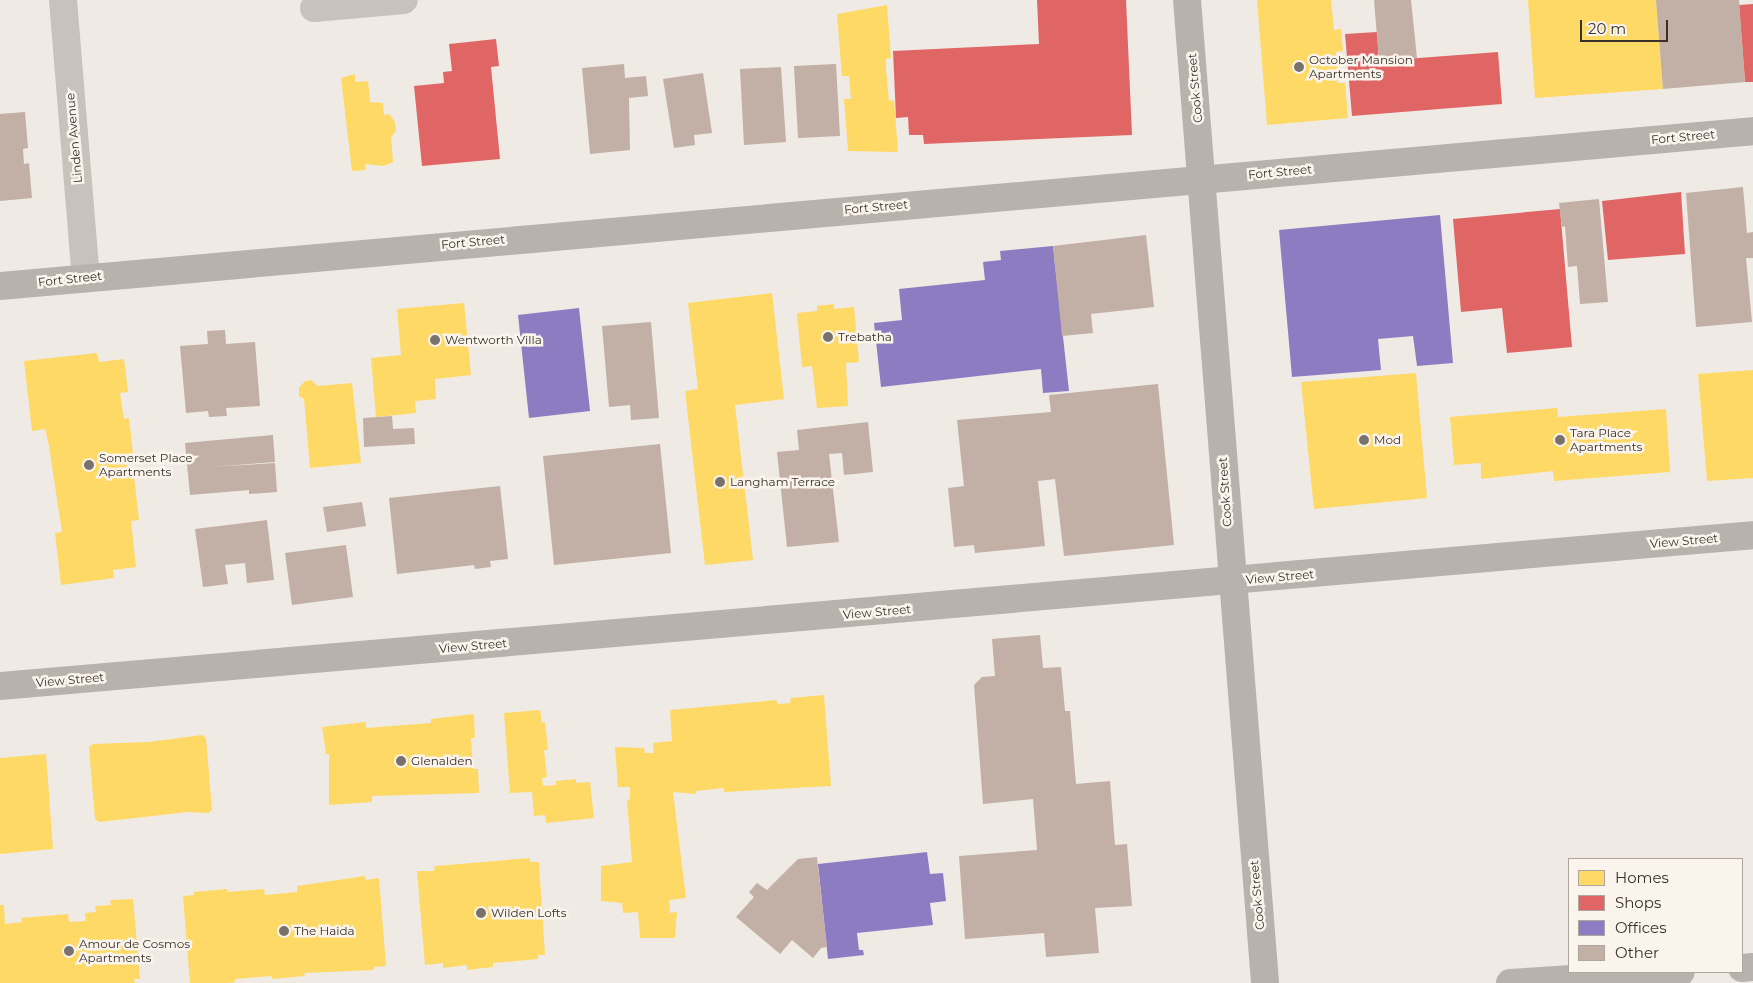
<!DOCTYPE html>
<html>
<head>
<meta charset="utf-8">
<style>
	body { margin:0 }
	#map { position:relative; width:1753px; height:983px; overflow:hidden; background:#efeae4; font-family:Montserrat,sans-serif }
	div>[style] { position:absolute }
	.homes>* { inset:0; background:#ffd966 }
	.shops>* { inset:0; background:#e06666 }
	.offices>* { inset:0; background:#8e7cc3 }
	.building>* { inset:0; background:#c2afa6 }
	.street>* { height:28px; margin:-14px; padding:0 14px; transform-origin:14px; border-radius:14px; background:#c8c2bc }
	.secondary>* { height:28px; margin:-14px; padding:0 14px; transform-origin:14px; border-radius:14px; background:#b8b2ad }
	.dots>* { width:14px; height:14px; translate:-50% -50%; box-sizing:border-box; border:2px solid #faf4ec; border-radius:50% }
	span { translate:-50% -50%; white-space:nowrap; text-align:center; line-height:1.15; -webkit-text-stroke:5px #faf4ec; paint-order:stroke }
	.poi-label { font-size:12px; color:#39302a }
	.left { translate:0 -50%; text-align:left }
	.street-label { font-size:12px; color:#39302a }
	.legend { position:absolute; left:1568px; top:858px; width:175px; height:115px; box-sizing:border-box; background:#faf4ec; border:1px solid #ada69e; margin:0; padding:6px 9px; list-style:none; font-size:15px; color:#39302a }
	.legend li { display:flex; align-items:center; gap:10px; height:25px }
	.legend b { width:25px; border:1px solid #ada69e }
	.scale { position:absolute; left:1580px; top:20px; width:88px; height:22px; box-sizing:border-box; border:2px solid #39302a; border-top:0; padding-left:6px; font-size:15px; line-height:18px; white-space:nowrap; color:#39302a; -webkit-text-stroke:4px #faf4ec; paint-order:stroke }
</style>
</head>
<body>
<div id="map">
	<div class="homes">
		<div style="clip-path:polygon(1257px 0,1331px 0,1334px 30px,1341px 29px,1343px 51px,1336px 52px,1338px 83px,1345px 83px,1348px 118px,1267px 125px)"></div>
		<div style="clip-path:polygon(1528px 0,1656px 0,1663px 89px,1535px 98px)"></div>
		<div style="clip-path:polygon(887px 5px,891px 58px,886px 59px,886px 70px,889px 101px,894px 100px,898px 152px,848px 151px,844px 99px,851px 99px,849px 76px,842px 76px,837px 14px)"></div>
		<div style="clip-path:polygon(355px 74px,355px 82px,368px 81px,370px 102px,383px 103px,384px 115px,389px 114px,395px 122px,396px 131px,391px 137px,393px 162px,384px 166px,365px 164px,366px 170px,352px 171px,341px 78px)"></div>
		<div style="clip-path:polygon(772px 293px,784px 399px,735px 405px,753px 560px,705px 565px,685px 391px,698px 389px,688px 303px)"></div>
		<div style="clip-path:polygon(464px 303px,471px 375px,435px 379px,436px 399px,415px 401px,416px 413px,376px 417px,371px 358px,401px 355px,397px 309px)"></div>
		<div style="clip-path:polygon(834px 304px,834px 309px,854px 307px,859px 362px,846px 363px,848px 406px,817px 408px,812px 366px,802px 367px,797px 313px,817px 311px,817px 306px)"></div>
		<div style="clip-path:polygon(97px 353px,99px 362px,124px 359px,128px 392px,120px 393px,124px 419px,129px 418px,133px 453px,126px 454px,129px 477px,134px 476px,139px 520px,131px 521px,136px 567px,113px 570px,114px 578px,61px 585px,55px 533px,62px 532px,49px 446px,45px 429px,32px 431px,24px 361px)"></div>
		<div style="clip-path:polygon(1753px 370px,1753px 478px,1707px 481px,1698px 374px)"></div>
		<div style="clip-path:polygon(1416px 373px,1427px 498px,1314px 509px,1301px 382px)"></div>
		<div style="clip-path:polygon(311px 380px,318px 386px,352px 383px,361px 463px,310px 468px,304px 399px,299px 396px,299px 388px,305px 381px)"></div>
		<div style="clip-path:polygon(1557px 408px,1558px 417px,1666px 409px,1670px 472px,1554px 481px,1553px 471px,1481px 479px,1481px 463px,1454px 465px,1450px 417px)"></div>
		<div style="clip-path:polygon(824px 695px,831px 786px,724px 792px,724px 788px,696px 791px,696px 794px,673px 792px,686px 898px,669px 900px,670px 913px,677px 912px,675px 938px,640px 938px,638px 912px,623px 913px,622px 903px,601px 901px,601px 866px,632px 862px,627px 800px,630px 799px,630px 787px,618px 787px,615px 747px,644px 748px,645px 753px,654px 753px,653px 743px,672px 741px,670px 710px,776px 700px,778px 704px,790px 703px,791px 698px)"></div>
		<div style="clip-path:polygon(540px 710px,542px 723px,545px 722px,548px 750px,544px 750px,547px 777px,542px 778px,543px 786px,556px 785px,556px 781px,576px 779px,576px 783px,590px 782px,594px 818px,546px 823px,545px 815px,534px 816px,532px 792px,510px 793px,504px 713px)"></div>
		<div style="clip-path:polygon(474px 714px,475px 738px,471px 738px,473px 769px,478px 769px,479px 793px,372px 796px,372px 802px,329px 805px,329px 754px,326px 754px,322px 727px,366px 722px,366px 728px,431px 723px,431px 719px)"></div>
		<div style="clip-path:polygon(202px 735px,206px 738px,212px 810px,208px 813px,188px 812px,99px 822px,95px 819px,89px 747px,93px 744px,149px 742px)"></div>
		<div style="clip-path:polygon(46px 754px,53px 849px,0 854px,0 758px)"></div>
		<div style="clip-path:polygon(530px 858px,530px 862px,539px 862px,545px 955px,538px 955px,538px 959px,493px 963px,493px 967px,467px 970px,467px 965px,443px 968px,443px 963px,425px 965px,417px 871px,434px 871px,435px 866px)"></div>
		<div style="clip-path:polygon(365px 876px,366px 880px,379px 878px,386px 966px,374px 967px,374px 970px,304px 973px,305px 976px,272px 979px,272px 976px,235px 979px,235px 982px,229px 983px,190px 983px,183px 896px,194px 895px,194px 892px,227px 889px,227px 892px,264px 889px,265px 895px,297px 892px,297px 886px)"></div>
		<div style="clip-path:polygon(133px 899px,140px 979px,134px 979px,135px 983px,0 983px,0 905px,4px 905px,5px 924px,22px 922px,21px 918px,68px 914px,69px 922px,86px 921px,85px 913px,96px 912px,95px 906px,111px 905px,110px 900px)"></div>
	</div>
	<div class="shops">
		<div style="clip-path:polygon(1037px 0,1126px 0,1132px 135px,924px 144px,923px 135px,909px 135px,908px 117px,896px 118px,893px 51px,1039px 44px)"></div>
		<div style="clip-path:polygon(1753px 4px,1753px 82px,1745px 82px,1739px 5px)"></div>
		<div style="clip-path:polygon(1377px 32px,1379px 61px,1498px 52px,1502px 104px,1352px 116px,1345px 34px)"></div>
		<div style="clip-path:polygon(496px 39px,499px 66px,491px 67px,500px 159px,422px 166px,414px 86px,444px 83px,443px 72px,452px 71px,449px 44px)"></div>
		<div style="clip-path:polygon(1681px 192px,1685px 254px,1608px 260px,1602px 201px)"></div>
		<div style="clip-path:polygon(1560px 209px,1572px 347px,1507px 353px,1502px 308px,1461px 312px,1453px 219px)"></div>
	</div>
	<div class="offices">
		<div style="clip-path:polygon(1440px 215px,1453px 363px,1417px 366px,1413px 336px,1378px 339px,1381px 370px,1292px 377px,1279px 230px)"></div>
		<div style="clip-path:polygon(1053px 246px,1069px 391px,1043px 393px,1041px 369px,881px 387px,874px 323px,902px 320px,899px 289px,985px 280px,983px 262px,1001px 260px,1000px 251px)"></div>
		<div style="clip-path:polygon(579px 308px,590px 411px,529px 418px,518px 315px)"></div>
		<div style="clip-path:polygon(927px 852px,930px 874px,943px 873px,946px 901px,930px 903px,933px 925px,857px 933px,859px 950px,863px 950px,864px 955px,828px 959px,818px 864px)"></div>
	</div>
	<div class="building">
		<div style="clip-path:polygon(1374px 0,1411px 0,1417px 58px,1379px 61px)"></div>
		<div style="clip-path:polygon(1656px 0,1739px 0,1745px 82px,1663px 89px)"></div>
		<div style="clip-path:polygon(624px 64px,625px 78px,646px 76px,648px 96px,629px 98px,630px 150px,590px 154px,582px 68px)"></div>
		<div style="clip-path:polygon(836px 64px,840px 136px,798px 138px,794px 66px)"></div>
		<div style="clip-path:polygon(781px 67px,786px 142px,744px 145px,740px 69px)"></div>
		<div style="clip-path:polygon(703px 73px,712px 133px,694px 135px,695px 145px,674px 148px,663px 79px)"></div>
		<div style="clip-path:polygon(25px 112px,28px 148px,23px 149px,24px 164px,29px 163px,32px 198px,0 201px,0 114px)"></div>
		<div style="clip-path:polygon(1743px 187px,1747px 233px,1753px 232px,1753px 258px,1746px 258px,1752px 322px,1696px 327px,1686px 193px)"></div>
		<div style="clip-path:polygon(1599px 199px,1608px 302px,1580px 304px,1577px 266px,1568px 267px,1565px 226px,1562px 227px,1559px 203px)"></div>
		<div style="clip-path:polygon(1146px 235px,1154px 307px,1091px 314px,1093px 333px,1062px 336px,1053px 246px)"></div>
		<div style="clip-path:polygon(651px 322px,659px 418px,631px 420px,630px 405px,609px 407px,602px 326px)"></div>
		<div style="clip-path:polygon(225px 330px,226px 344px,255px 342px,260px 406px,226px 408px,227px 416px,209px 417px,208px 411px,186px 413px,180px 346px,208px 344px,207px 331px)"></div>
		<div style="clip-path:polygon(1158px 384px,1174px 545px,1064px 556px,1055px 479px,1038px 481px,1045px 546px,975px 553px,974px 545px,954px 547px,948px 488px,964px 486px,957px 420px,1051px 412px,1049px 395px)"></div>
		<div style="clip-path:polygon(392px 416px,393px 429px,414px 428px,415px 444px,364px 447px,363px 418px)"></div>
		<div style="clip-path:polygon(868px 422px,873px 472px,844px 475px,842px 453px,829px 454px,839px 542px,787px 547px,777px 452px,799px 450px,797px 430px)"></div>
		<div style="clip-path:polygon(273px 435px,275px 462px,210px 467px,275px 463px,277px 492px,249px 494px,249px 490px,190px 495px,185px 443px)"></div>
		<div style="clip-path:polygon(660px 444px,671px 553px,554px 565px,543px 456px)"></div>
		<div style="clip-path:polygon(500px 486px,508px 559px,490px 561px,491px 567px,475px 569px,474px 565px,397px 574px,389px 498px)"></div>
		<div style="clip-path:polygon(362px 502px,366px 526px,327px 532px,323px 507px)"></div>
		<div style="clip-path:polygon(267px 520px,274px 580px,247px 583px,245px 563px,225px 565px,228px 584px,203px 587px,195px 529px)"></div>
		<div style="clip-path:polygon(346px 545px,353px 597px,292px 605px,285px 553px)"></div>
		<div style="clip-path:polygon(1040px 635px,1043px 668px,1061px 667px,1065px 711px,1070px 711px,1076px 784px,1110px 781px,1115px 845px,1127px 844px,1132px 906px,1095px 908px,1099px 953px,1046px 957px,1044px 933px,965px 939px,959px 856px,1037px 850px,1033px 799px,983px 804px,974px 685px,982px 677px,995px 676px,992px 639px)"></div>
		<div style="clip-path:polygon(817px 857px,827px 947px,821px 948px,813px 958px,792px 940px,780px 954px,736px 917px,754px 897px,749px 892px,757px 883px,767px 890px,798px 859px)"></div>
	</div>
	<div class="street">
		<div style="left:63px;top:0;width:278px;rotate:85.3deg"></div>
		<div style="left:314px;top:8px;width:90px;rotate:-5.1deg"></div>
	</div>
	<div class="secondary">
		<div style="left:1187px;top:0;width:986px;rotate:85.46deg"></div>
		<div style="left:0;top:286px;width:1760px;rotate:-5.05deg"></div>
		<div style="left:0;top:686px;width:1759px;rotate:-4.92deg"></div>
		<div style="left:1742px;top:968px;width:11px;rotate:-5deg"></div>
		<div style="left:1510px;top:983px;width:171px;rotate:-3.7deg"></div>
	</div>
	<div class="dots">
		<div style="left:1299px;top:67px;background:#79716b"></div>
		<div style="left:828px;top:337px;background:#79716b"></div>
		<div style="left:435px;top:340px;background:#79716b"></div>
		<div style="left:1364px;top:440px;background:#79716b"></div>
		<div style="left:1560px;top:440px;background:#79716b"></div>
		<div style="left:89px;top:465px;background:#79716b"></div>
		<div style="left:720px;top:482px;background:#79716b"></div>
		<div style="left:401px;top:761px;background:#79716b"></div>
		<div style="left:481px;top:913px;background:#79716b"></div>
		<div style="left:284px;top:931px;background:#79716b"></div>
		<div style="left:69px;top:951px;background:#79716b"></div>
	</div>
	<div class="poi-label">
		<span class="left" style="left:1309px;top:67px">October Mansion<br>Apartments</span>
		<span class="left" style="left:838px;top:337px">Trebatha</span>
		<span class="left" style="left:445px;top:340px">Wentworth Villa</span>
		<span class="left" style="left:1570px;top:440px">Tara Place<br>Apartments</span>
		<span class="left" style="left:1374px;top:440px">Mod</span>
		<span class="left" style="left:99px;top:465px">Somerset Place<br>Apartments</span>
		<span class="left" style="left:730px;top:482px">Langham Terrace</span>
		<span class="left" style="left:411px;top:761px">Glenalden</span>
		<span class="left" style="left:491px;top:913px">Wilden Lofts</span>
		<span class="left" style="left:294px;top:931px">The Haida</span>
		<span class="left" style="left:79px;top:951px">Amour de Cosmos<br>Apartments</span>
	</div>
	<div class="street-label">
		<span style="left:1195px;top:88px;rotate:-95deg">Cook Street</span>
		<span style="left:1683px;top:137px;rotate:-5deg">Fort Street</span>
		<span style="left:74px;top:138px;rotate:-95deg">Linden Avenue</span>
		<span style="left:1280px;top:172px;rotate:-5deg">Fort Street</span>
		<span style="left:876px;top:207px;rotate:-5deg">Fort Street</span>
		<span style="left:473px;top:242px;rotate:-5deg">Fort Street</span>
		<span style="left:70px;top:279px;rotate:-6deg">Fort Street</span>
		<span style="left:1225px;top:492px;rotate:-94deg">Cook Street</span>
		<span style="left:1684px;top:541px;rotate:-5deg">View Street</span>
		<span style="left:1280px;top:577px;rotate:-5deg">View Street</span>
		<span style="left:877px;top:612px;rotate:-5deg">View Street</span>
		<span style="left:473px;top:646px;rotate:-5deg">View Street</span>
		<span style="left:70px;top:680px;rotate:-5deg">View Street</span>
		<span style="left:1257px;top:895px;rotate:-95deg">Cook Street</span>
	</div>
	<ul class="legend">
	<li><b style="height:14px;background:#ffd966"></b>Homes</li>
	<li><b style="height:14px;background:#e06666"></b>Shops</li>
	<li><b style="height:14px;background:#8e7cc3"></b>Offices</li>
	<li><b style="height:14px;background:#c2afa6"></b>Other</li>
	</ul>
	<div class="scale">20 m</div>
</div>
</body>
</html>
